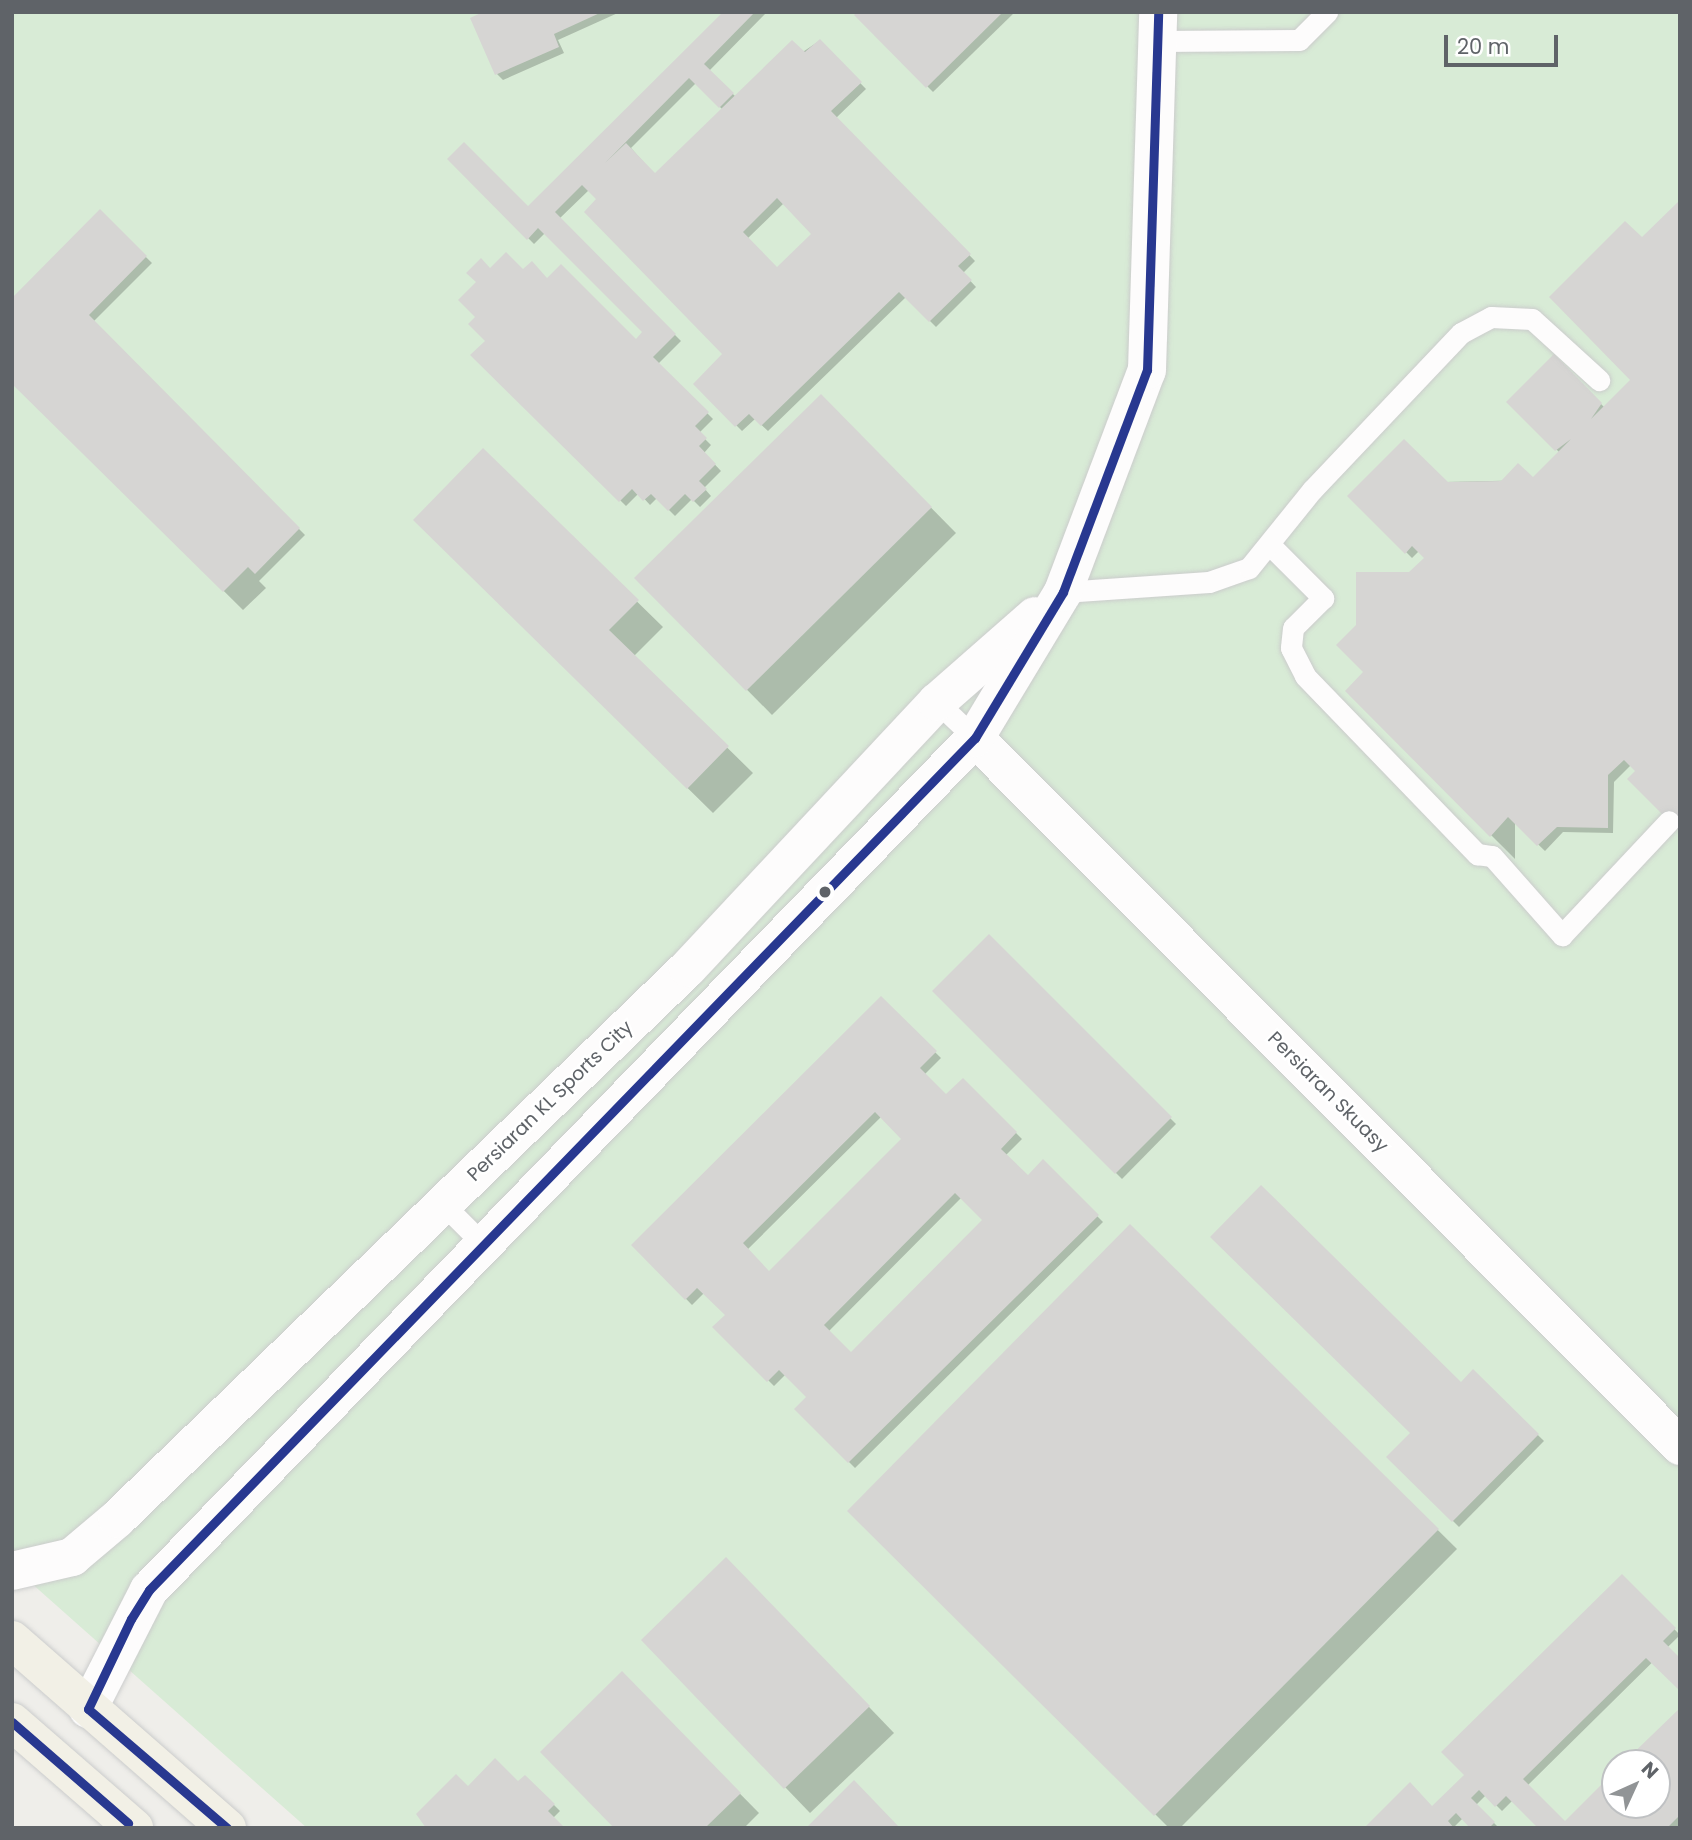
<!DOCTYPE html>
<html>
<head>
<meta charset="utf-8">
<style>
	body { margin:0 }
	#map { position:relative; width:1692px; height:1840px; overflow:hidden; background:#efeeea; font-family:Poppins,sans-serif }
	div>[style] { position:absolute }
	.green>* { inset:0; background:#d8ebd6 }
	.shadow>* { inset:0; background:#0003 }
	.building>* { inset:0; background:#d6d5d3 }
	.roads { filter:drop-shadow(0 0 2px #cbcccc) drop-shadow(0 0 2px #cbcccc) }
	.service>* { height:21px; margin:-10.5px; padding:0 10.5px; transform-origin:10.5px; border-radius:10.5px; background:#fdfcfc }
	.minor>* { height:38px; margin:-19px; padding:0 19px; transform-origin:19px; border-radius:19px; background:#fdfcfc }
	.trunk>* { height:38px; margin:-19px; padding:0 19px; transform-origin:19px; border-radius:19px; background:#f2f0e6 }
	.bus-1>* { height:9px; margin:-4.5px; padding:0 4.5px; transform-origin:4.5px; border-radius:4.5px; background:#283890 }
	.dots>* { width:19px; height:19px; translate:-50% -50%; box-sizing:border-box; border:4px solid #fff; border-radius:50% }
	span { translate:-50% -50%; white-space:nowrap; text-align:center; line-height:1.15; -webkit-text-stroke:5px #fff; paint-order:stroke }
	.street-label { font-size:19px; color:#5f6368 }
	.frame { position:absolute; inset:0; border:14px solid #5f6368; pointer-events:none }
	.north { position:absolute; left:1601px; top:1749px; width:70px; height:70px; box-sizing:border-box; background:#fff; border:2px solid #bfc1c3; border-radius:50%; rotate:45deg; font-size:19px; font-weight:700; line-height:28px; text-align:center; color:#5f6368 }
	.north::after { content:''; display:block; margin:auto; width:24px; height:32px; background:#919496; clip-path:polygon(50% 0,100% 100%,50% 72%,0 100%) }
	.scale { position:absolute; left:1444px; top:35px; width:114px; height:32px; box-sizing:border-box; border:4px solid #5f6368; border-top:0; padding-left:9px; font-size:21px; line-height:24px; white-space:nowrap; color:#5f6368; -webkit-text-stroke:5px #fff; paint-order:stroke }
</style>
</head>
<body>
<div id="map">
	<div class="green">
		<div style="clip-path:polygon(evenodd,12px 12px,1680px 12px,1680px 1828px,307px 1828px,12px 1566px,12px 12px,1615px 1763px,1657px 1763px,1657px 1805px,1615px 1805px,1615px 1763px)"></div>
	</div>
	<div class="shadow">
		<div style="clip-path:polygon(487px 12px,620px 12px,558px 40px,564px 53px,503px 80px,497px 74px)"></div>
		<div style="clip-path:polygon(evenodd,725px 12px,767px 12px,709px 71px,736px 97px,819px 41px,866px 89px,836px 118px,975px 261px,963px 273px,976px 287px,936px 327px,906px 297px,768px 431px,755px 419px,742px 431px,695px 384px,725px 354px,589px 190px,559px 219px,681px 341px,658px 364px,713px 419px,699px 433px,711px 445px,704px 453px,721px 471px,704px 488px,711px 496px,700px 507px,692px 499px,675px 516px,657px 498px,650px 505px,639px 493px,626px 506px,473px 355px,487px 341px,477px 317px,490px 270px,523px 271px,636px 342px,645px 332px,545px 233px,534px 244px,450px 159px,528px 208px,725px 12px,696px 83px,723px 110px,655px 175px,631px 148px,696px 83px,725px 12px,784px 203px,814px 234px,777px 270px,747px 239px,784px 203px)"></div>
		<div style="clip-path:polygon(853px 12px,1015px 12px,933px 92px)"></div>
		<div style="clip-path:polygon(100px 212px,152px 263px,93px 322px,305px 535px,259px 581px,266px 588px,243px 610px,12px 381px,12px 330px)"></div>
		<div style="clip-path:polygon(1642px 240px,1631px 765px,1614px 782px,1613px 833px,1563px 832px,1545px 851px,1515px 822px,1515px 859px,1347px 691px,1366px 672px,1410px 574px,1426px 557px,1419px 551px,1412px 558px,1350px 496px,1445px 482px,1533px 480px,1560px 453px,1509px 402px,1554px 357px,1605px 408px,1633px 380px)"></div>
		<div style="clip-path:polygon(821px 396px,956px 533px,772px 715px,637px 578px)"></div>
		<div style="clip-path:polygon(483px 451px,663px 627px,634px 656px,753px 773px,713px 813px,415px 520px)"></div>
		<div style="clip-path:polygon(989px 937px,1176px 1124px,1122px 1179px,935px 991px)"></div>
		<div style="clip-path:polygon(evenodd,881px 999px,941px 1058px,924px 1075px,947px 1097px,963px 1080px,1022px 1139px,1005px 1156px,1028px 1178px,1043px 1162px,1103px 1222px,855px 1468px,796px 1409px,808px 1397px,786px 1374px,774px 1386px,715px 1327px,727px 1315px,704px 1293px,692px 1305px,634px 1245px,881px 999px,882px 1116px,903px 1139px,769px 1273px,747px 1250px,882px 1116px,881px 999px,962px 1197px,985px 1220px,851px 1354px,828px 1332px,962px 1197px)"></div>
		<div style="clip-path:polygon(1130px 1226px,1457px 1549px,1180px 1828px,1169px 1828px,1096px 1755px)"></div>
		<div style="clip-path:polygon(1473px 1372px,1544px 1441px,1459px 1527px,1389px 1457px)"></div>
		<div style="clip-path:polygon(1622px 1576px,1680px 1635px,1527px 1786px,1565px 1823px,1615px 1774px,1615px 1805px,1657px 1805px,1680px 1710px,1680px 1827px,1540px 1828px,1513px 1800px,1502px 1811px,1486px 1795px,1476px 1805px,1499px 1828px,1473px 1828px,1463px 1818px,1453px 1828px,1432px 1808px,1467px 1775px)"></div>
		<div style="clip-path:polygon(752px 1585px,894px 1733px,810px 1813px,785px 1787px)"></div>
		<div style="clip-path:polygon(622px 1674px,759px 1813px,744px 1828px,616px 1828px)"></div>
		<div style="clip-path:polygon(525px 1776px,560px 1811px,553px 1818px,468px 1788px,518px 1784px)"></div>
	</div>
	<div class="building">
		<div style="clip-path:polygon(483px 12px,602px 12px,554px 34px,559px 47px,495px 75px,470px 18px)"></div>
		<div style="clip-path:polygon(evenodd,723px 12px,755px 12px,704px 64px,734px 93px,719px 108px,689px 78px,605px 163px,626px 143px,655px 173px,792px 40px,805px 52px,820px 39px,862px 82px,831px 111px,971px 254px,958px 266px,972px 280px,929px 322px,899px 292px,761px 426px,749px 414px,735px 427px,693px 384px,722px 354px,584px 212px,596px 199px,582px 185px,555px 212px,676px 334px,653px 357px,709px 412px,695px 426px,707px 438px,699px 446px,716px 464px,699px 481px,707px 489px,693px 502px,685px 494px,668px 511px,651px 494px,643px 501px,632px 489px,619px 502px,470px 355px,485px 341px,468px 324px,475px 317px,458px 300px,476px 282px,466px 273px,481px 258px,490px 268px,506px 252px,523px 269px,532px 261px,547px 278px,561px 264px,636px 339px,642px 332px,538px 228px,527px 240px,447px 159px,464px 142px,528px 206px,723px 12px,777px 198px,811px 234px,777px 267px,743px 232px,777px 198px)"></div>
		<div style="clip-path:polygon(857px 12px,1003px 12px,926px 88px,854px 15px)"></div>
		<div style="clip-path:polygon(1680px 200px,1680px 832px,1627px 779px,1635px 771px,1624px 760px,1608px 775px,1608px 828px,1557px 827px,1537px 846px,1508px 817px,1490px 837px,1345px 691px,1363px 672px,1336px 645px,1356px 625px,1356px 572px,1409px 572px,1424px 558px,1412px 546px,1405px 554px,1347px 496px,1404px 439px,1448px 482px,1501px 481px,1518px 463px,1533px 477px,1571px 439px,1555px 451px,1506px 402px,1554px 354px,1602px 403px,1591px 419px,1630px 380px,1549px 297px,1625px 221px,1642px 237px)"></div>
		<div style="clip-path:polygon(100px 209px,147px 256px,89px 315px,300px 528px,255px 574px,248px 567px,223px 592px,12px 384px,12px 298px)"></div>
		<div style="clip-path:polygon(821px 394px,932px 507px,746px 691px,634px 578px)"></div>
		<div style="clip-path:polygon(483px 448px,639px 600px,609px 630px,729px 746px,687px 789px,413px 520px)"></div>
		<div style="clip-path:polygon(989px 934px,1172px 1117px,1115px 1174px,932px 991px)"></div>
		<div style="clip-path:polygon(evenodd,881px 996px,937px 1051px,920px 1068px,946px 1094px,963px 1078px,1017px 1132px,1001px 1149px,1028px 1175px,1043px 1159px,1099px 1215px,848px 1463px,794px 1409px,806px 1397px,779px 1370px,767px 1382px,712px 1327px,725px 1315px,697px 1288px,685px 1300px,631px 1245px,881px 996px,875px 1112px,901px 1139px,769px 1271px,743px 1243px,875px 1112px,881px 996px,955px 1193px,982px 1220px,851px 1352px,824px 1325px,955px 1193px)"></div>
		<div style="clip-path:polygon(1261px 1185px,1461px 1382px,1473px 1369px,1539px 1434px,1452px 1522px,1386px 1457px,1410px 1433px,1210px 1237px)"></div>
		<div style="clip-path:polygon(1130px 1224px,1439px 1529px,1154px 1816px,847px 1511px)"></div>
		<div style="clip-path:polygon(726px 1557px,870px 1706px,784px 1789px,641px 1640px)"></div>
		<div style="clip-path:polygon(1622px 1574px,1676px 1628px,1663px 1641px,1680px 1658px,1680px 1691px,1646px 1658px,1523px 1779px,1565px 1821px,1615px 1771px,1615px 1805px,1657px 1805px,1657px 1763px,1623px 1763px,1680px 1708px,1680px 1815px,1667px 1828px,1538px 1828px,1506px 1796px,1495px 1807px,1479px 1790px,1471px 1798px,1495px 1822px,1489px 1828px,1470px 1828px,1456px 1813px,1448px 1821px,1454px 1828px,1364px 1828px,1410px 1782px,1432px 1806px,1464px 1775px,1441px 1752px)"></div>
		<div style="clip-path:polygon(622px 1671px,741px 1793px,705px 1828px,614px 1828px,540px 1752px)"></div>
		<div style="clip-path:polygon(495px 1758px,518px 1781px,525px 1775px,555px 1804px,548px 1811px,565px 1828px,426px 1828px,416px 1814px,456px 1774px,468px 1786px)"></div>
		<div style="clip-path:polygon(854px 1780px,900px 1828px,806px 1828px)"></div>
	</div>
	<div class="roads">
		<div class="service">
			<div style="left:1158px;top:41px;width:141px;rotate:-0.4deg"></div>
			<div style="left:1299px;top:40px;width:40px;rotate:-45deg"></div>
			<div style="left:1271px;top:546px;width:74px;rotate:45deg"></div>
			<div style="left:1323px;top:598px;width:42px;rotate:135deg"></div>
			<div style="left:1293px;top:628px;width:20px;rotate:96deg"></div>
			<div style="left:1291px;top:648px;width:31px;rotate:63deg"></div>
			<div style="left:1305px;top:676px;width:248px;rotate:46deg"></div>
			<div style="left:1477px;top:854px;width:15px;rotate:8deg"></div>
			<div style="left:1492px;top:856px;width:106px;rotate:48.5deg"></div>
			<div style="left:1562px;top:935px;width:156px;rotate:-46.8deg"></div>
			<div style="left:1063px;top:592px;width:146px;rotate:-3.9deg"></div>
			<div style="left:1209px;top:582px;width:42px;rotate:-19.3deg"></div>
			<div style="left:1249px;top:568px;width:100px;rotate:-51.1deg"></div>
			<div style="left:1312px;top:490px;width:216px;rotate:-46.5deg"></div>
			<div style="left:1461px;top:333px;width:34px;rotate:-28deg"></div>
			<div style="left:1491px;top:317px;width:41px;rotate:2.8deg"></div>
			<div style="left:1532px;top:319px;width:91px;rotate:42.3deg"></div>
			<div style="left:937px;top:702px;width:52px;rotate:43.5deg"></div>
			<div style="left:443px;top:1204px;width:58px;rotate:45deg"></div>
		</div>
		<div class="minor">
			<div style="left:975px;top:738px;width:999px;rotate:45.12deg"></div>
			<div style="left:12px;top:1571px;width:62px;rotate:-13.1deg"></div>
			<div style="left:72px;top:1557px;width:59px;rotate:-40.2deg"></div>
			<div style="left:117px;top:1519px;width:793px;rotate:-43.98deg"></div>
			<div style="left:688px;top:968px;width:364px;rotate:-46.9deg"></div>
			<div style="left:937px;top:702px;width:130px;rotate:-41.3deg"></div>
			<div style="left:88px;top:1709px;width:134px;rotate:-62.9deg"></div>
			<div style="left:149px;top:1590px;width:1187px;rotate:-45.89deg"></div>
			<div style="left:975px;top:738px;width:170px;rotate:-58.9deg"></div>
			<div style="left:1063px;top:592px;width:237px;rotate:-69.3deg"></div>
			<div style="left:1147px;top:370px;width:358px;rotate:-88.2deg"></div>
		</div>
		<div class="trunk">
			<div style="left:12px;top:1640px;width:286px;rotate:41.2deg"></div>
			<div style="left:12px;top:1722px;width:162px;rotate:41deg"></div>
		</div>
	</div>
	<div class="bus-1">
		<div style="left:12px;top:1722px;width:154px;rotate:41deg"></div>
		<div style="left:227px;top:1828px;width:183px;rotate:-139.4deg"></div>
		<div style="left:88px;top:1709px;width:100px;rotate:-64.5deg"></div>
		<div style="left:131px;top:1619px;width:34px;rotate:-58deg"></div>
		<div style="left:149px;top:1590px;width:1187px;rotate:-45.89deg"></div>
		<div style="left:975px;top:738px;width:170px;rotate:-58.9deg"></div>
		<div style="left:1063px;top:592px;width:237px;rotate:-69.3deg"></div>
		<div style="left:1147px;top:370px;width:358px;rotate:-88.2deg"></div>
	</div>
	<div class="dots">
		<div style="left:825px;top:892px;background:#5f6368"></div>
	</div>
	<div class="street-label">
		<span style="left:1328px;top:1092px;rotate:45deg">Persiaran Skuasy</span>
		<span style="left:550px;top:1101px;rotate:-44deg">Persiaran KL Sports City</span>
	</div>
	<div class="frame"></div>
	<div class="north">N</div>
	<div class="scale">20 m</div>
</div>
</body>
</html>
